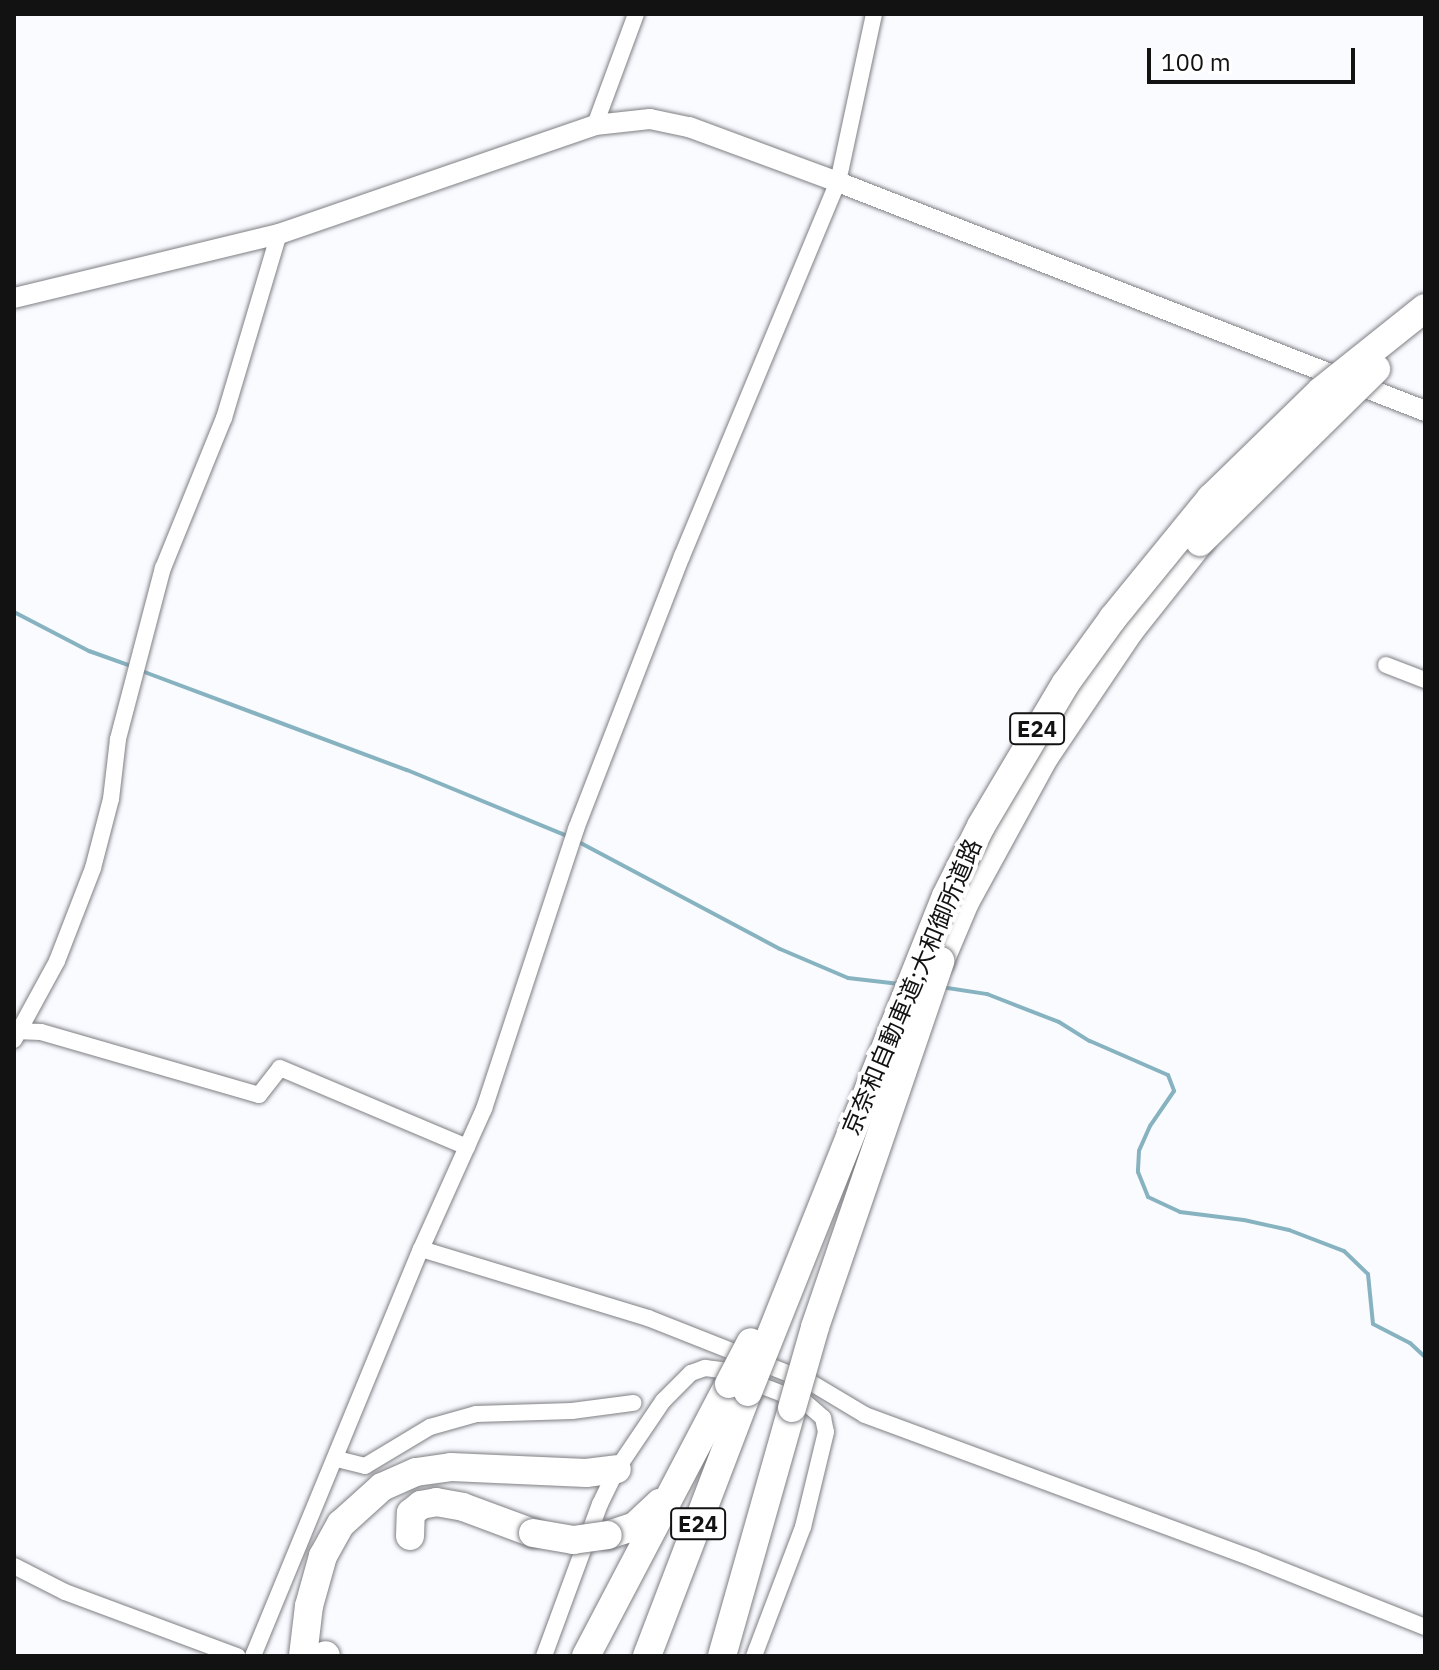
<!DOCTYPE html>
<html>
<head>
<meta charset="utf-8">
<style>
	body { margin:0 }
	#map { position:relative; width:1439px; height:1670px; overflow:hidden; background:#fafbff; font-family:"IBM Plex Sans","Noto Sans JP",sans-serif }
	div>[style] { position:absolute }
	.stream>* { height:4px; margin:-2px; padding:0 2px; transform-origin:2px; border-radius:2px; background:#87b3c1 }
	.roads { filter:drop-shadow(0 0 2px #7e7f83) drop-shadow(0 0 2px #7e7f83) }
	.minor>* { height:16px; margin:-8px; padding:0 8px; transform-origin:8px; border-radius:8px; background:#fff }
	.tertiary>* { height:20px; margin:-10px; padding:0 10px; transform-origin:10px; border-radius:10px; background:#fff }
	.motorway>* { height:28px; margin:-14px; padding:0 14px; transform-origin:14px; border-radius:14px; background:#fff }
	.bridges { filter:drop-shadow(0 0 2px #7e7f83) drop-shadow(0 0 2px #7e7f83) }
	.motorway-bridge>* { height:28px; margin:-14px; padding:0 14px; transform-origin:14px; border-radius:14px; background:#fff }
	span { translate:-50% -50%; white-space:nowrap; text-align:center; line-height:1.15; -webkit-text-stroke:8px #fff; paint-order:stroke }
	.shield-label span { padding:2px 6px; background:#fff; border:2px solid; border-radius:6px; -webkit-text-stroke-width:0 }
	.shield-label { font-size:22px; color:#121213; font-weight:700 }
	.street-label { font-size:24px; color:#121213 }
	.frame { position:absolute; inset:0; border:16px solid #121213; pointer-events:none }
	.scale { position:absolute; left:1147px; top:48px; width:208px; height:36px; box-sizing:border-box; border:4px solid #121213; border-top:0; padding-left:10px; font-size:24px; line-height:28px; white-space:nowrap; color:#121213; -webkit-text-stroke:6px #fff; paint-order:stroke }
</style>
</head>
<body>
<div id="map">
	<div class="stream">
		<div style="left:14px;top:612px;width:85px;rotate:27.5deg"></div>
		<div style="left:89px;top:651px;width:45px;rotate:19.7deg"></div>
		<div style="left:139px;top:670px;width:286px;rotate:20.5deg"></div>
		<div style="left:407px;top:770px;width:173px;rotate:22.4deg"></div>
		<div style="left:575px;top:840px;width:232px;rotate:28deg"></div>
		<div style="left:780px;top:949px;width:74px;rotate:23.1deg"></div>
		<div style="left:848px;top:978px;width:52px;rotate:6.6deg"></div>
		<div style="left:941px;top:987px;width:47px;rotate:8.7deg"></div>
		<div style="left:987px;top:994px;width:77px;rotate:21.3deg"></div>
		<div style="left:1059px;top:1022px;width:36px;rotate:32deg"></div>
		<div style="left:1090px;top:1041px;width:85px;rotate:23.6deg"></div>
		<div style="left:1168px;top:1075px;width:17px;rotate:69deg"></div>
		<div style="left:1174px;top:1091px;width:42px;rotate:124.4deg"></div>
		<div style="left:1150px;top:1126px;width:27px;rotate:114deg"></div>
		<div style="left:1139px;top:1151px;width:21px;rotate:93deg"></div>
		<div style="left:1138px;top:1172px;width:27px;rotate:68deg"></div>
		<div style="left:1148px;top:1197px;width:35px;rotate:25deg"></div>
		<div style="left:1180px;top:1212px;width:64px;rotate:7.1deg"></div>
		<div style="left:1244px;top:1220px;width:46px;rotate:12.5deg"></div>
		<div style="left:1289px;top:1230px;width:59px;rotate:20.9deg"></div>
		<div style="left:1344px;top:1251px;width:33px;rotate:44deg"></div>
		<div style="left:1368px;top:1274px;width:50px;rotate:84.3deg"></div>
		<div style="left:1373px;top:1324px;width:42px;rotate:27.2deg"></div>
		<div style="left:1410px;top:1343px;width:21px;rotate:43deg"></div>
	</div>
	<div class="roads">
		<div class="minor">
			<div style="left:595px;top:125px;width:118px;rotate:-69.7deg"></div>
			<div style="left:1386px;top:665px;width:42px;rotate:21deg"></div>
			<div style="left:14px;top:1031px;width:27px;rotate:2deg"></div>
			<div style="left:41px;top:1032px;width:227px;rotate:16.1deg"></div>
			<div style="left:259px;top:1095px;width:34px;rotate:-52deg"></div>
			<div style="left:280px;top:1068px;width:203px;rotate:22.9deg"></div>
			<div style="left:14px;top:1040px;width:90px;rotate:-61.4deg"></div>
			<div style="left:57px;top:961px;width:100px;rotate:-68.8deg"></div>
			<div style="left:93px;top:868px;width:71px;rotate:-75.4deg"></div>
			<div style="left:111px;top:799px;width:60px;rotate:-83.3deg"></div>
			<div style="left:118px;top:739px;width:177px;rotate:-75.3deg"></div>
			<div style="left:163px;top:568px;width:162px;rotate:-67.9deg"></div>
			<div style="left:224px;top:418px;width:192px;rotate:-73.4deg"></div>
			<div style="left:421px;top:1249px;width:237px;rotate:16.9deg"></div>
			<div style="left:648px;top:1318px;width:174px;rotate:21.6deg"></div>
			<div style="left:810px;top:1382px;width:64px;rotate:31deg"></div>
			<div style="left:865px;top:1415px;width:415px;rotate:20.3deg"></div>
			<div style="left:1254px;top:1559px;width:184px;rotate:21.7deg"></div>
			<div style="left:337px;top:1459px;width:29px;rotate:14deg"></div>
			<div style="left:365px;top:1466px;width:76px;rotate:-31deg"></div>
			<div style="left:430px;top:1427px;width:48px;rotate:-15.8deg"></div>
			<div style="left:476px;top:1414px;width:96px;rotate:-1.8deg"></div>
			<div style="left:572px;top:1411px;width:62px;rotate:-7.5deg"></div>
			<div style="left:14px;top:1566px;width:57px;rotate:27deg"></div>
			<div style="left:65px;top:1592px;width:184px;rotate:20.4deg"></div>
			<div style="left:253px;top:1656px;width:440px;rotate:-67.6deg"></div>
			<div style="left:421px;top:1249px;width:154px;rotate:-65.8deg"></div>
			<div style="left:484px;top:1109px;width:295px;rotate:-71.8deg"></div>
			<div style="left:576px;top:829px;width:293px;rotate:-68.8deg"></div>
			<div style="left:682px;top:556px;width:405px;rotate:-67.4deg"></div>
			<div style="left:838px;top:182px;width:172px;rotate:-77.9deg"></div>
			<div style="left:544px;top:1656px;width:162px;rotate:-69.8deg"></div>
			<div style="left:600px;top:1504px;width:39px;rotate:-64deg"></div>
			<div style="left:617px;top:1469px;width:82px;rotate:-55.9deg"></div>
			<div style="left:663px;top:1401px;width:40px;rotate:-45deg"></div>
			<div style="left:691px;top:1373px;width:15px;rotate:-20deg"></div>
			<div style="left:705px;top:1368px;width:16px;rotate:7deg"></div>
			<div style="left:721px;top:1370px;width:91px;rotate:21.2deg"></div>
			<div style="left:806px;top:1403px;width:23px;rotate:41deg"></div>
			<div style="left:823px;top:1418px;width:14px;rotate:78deg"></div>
			<div style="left:826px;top:1432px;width:98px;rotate:103.6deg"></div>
			<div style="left:803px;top:1527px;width:138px;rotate:110.8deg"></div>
		</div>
		<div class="tertiary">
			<div style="left:14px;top:298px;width:273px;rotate:-13.6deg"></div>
			<div style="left:279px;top:234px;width:334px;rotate:-19deg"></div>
			<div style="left:595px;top:125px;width:55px;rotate:-6.2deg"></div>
			<div style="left:650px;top:119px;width:40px;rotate:12deg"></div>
			<div style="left:689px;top:127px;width:159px;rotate:20.3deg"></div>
			<div style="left:838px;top:182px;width:630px;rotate:21.31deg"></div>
		</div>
		<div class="motorway">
			<div style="left:940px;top:961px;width:64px;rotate:-67deg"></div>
			<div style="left:965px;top:902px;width:166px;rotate:-61.3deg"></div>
			<div style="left:1045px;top:756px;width:152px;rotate:-56deg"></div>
			<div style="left:1130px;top:630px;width:112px;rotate:-51.5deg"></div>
			<div style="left:608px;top:1535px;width:28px;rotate:-18deg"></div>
			<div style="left:635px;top:1526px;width:34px;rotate:-43deg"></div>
			<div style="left:410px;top:1536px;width:23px;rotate:-88deg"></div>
			<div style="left:411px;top:1513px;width:13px;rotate:-39deg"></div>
			<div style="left:421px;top:1505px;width:15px;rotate:-11deg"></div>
			<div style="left:436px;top:1502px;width:27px;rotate:10deg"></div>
			<div style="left:463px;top:1507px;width:75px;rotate:20.4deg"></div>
			<div style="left:303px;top:1656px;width:50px;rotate:-83.2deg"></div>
			<div style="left:309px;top:1606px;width:52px;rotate:-74.4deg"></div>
			<div style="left:323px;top:1556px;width:37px;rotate:-61deg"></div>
			<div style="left:341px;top:1524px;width:55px;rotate:-42.1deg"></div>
			<div style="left:382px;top:1487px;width:37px;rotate:-24deg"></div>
			<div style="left:416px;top:1472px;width:35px;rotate:-8deg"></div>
			<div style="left:451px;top:1467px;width:135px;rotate:2.5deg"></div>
			<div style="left:586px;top:1473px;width:31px;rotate:-7deg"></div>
			<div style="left:325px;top:1656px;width:1px;rotate:-45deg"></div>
			<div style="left:586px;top:1656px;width:307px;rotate:-62.3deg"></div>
			<div style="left:647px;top:1656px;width:283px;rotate:-69.1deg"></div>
			<div style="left:722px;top:1656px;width:258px;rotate:-74.2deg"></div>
		</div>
	</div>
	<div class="bridges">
		<div class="motorway-bridge">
			<div style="left:1200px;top:542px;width:247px;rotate:-44.5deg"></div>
			<div style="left:729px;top:1384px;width:47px;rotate:-62.4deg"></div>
			<div style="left:748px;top:1392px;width:534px;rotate:-68.24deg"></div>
			<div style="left:946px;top:896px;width:78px;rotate:-63.4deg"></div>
			<div style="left:981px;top:826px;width:166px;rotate:-59.3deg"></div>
			<div style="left:1066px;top:683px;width:80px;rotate:-54.1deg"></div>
			<div style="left:1113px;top:618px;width:155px;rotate:-50.8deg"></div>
			<div style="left:1211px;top:498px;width:153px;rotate:-44.2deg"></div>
			<div style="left:1321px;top:391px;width:133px;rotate:-38.6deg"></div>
			<div style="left:792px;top:1408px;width:84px;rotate:-74.1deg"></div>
			<div style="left:815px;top:1327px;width:387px;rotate:-71.1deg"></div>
			<div style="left:533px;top:1533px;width:41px;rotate:9.9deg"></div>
			<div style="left:573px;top:1540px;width:35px;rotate:-8deg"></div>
		</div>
	</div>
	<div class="shield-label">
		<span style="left:1037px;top:729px">E24</span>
		<span style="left:698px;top:1524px">E24</span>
	</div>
	<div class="street-label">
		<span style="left:912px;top:987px;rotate:-67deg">京奈和自動車道;大和御所道路</span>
	</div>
	<div class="frame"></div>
	<div class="scale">100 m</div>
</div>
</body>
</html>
